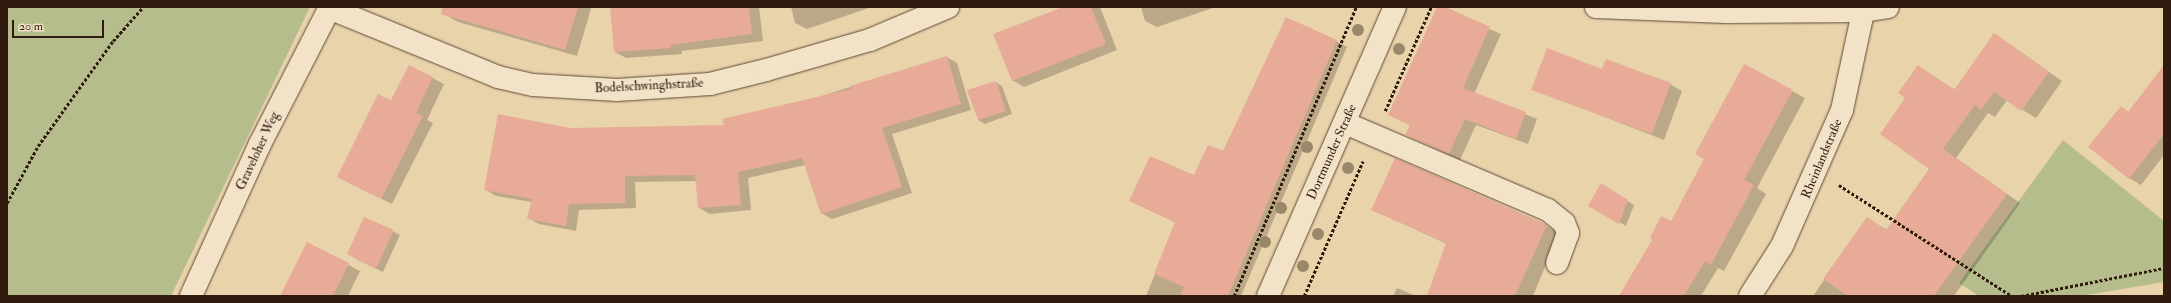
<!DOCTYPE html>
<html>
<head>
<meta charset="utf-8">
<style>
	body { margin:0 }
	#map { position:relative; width:2171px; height:303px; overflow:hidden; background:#e9d3ab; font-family:"IM FELL Double Pica",serif }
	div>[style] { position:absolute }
	.green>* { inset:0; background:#b4bd8b }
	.shadow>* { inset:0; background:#0003 }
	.building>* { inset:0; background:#e7ab97 }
	.path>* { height:2.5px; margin-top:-1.25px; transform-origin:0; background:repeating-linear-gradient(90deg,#311a0e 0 3px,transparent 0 5px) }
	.roads { filter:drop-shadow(0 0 1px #5f4835) drop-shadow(0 0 1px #5f4835) }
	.minor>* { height:22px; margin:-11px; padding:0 11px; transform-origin:11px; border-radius:11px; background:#f1e2c8 }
	.trees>* { width:12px; height:12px; margin:-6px; border-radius:50%; background:#99886a }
	span { translate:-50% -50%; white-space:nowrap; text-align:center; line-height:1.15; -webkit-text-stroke:4px #f1e2c8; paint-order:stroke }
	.street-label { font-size:13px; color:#311a0e }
	.frame { position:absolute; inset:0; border:8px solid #311a0e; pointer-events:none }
	.scale { position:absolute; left:12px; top:20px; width:92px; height:18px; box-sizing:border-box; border:2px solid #311a0e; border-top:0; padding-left:5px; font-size:12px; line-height:14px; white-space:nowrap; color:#311a0e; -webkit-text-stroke:3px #f1e2c8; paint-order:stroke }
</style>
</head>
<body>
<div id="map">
	<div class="green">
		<div style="clip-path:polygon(7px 7px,310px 7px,171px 296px,7px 296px)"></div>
		<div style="clip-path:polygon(2063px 140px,2164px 221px,2164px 282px,2081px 296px,1979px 296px,1959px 283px)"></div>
	</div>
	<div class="shadow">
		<div style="clip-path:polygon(449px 7px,588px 7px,591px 9px,577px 56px,458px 22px,446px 15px)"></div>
		<div style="clip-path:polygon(611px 7px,759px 7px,763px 41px,682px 51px,682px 54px,626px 58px,615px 52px)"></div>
		<div style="clip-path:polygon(791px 7px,872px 7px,807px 29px,795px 23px)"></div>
		<div style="clip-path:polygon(1065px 7px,1100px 7px,1117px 50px,1024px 87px,1012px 80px)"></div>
		<div style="clip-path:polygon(1141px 7px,1216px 7px,1157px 27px,1145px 21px)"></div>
		<div style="clip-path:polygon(1438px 7px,1501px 34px,1474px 94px,1537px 119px,1528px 144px,1476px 125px,1460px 160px,1407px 135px,1411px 126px,1389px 115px)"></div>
		<div style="clip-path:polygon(1995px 34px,2062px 81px,2036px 118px,2007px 100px,1995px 117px,1988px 113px,1956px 158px,2020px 203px,1954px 296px,1813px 296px,1867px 218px,1887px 230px,1930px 169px,1906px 98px,1918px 66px,1955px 90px)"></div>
		<div style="clip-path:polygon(1336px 41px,1347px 47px,1241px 296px,1146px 296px,1176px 223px,1131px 201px,1195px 177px)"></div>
		<div style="clip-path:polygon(947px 57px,957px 63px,971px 110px,892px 134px,912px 193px,832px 219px,821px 213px,805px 165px,748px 178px,751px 210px,710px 214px,699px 208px,697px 181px,635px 182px,636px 208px,579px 210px,576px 231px,539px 224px,528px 218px,532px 202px,496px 196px,486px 190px,569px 129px,725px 126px)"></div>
		<div style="clip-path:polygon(409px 66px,444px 84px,427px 120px,433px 123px,392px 204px,349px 183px)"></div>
		<div style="clip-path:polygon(2164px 67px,2164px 155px,2141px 185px,2129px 178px,2121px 108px,2129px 112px)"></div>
		<div style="clip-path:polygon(1603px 70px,1670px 84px,1682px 91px,1664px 140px,1533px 89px)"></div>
		<div style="clip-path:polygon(996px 82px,1002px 86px,1012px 114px,985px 124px,978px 120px)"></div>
		<div style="clip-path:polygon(1792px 91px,1805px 98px,1757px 188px,1766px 194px,1724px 271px,1718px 268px,1701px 296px,1620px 296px,1671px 223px)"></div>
		<div style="clip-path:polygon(1607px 188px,1634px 205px,1626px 226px,1589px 205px)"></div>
		<div style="clip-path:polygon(1373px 210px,1546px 226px,1559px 233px,1533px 296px,1428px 296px,1447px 244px)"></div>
		<div style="clip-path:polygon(365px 218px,400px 235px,383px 272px,354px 258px)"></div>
		<div style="clip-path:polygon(307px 243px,360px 271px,348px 296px,281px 296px)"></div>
		<div style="clip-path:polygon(1397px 288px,1416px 296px,1393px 296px)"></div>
	</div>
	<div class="building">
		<div style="clip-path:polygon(442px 7px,578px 7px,565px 50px,441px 14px)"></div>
		<div style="clip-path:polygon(610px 7px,749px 7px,752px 34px,671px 45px,671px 48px,614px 52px)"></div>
		<div style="clip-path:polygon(1063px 7px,1091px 7px,1106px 44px,1012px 81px,993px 34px)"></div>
		<div style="clip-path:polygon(1437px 7px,1446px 7px,1490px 27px,1463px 88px,1526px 112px,1516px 139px,1465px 119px,1449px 154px,1405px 135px,1410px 125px,1388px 115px)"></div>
		<div style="clip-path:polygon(1286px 17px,1337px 40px,1228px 296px,1180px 296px,1184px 287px,1154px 274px,1175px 222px,1129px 201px,1150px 156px,1194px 175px,1208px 145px,1223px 151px)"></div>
		<div style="clip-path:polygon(1994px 33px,2049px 72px,2021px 111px,1994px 92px,1981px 110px,1975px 105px,1943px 149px,2007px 194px,1934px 296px,1848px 296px,1823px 279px,1867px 217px,1886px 230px,1929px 169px,1880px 134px,1905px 98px,1898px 93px,1918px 65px,1954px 90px)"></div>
		<div style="clip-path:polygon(1547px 48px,1602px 69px,1606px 59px,1671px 83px,1652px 134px,1531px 90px)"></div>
		<div style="clip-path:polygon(947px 56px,961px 104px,882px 128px,902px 187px,821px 214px,802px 158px,738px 172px,741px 205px,698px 208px,695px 175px,625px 176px,625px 203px,569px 204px,566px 226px,527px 219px,532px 199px,484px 190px,498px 114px,570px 128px,724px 125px,722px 119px,851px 89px,850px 86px)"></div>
		<div style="clip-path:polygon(1744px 64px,1793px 90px,1744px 180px,1754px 185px,1711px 265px,1705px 261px,1684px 296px,1619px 296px,1652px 240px,1650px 238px,1661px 216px,1671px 221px,1704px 159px,1695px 154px)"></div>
		<div style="clip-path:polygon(409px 65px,433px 77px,416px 113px,423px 116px,381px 199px,337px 177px,378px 94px,391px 100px)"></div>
		<div style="clip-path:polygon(2164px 65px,2164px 134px,2129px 179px,2088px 147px,2121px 106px,2128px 112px)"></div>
		<div style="clip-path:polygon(996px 81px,1006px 111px,978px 120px,967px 90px)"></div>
		<div style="clip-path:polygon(1395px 158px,1547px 225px,1515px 296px,1427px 296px,1446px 243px,1371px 210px)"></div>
		<div style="clip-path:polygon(1601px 183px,1628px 200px,1619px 224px,1588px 206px)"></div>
		<div style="clip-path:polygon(364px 217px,394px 230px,376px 269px,347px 254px)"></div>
		<div style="clip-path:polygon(307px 242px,349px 263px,333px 296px,280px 296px)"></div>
	</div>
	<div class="path">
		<div style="left:1385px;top:111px;width:114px;rotate:-66.1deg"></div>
		<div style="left:1839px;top:185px;width:206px;rotate:32.7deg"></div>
		<div style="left:7px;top:203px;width:65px;rotate:-61.5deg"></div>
		<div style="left:38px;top:146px;width:129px;rotate:-54.5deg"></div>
		<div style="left:113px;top:41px;width:45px;rotate:-48.6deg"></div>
		<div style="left:1234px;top:296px;width:314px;rotate:-67.1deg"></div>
		<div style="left:1304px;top:296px;width:147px;rotate:-66.4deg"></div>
		<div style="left:2021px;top:296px;width:146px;rotate:-11.1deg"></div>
	</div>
	<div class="roads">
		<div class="minor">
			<div style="left:1596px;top:7px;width:130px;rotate:2.2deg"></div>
			<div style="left:1726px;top:12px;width:138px;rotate:-0.4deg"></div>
			<div style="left:1864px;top:11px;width:24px;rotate:-9deg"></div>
			<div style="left:329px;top:8px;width:183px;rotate:22.2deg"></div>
			<div style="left:498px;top:77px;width:36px;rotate:13deg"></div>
			<div style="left:533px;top:85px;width:84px;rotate:3.4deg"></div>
			<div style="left:617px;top:90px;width:93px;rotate:-3.7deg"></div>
			<div style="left:710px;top:84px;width:58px;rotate:-14deg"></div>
			<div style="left:766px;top:70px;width:108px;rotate:-16.1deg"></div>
			<div style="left:870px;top:40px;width:85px;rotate:-22.9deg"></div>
			<div style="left:1345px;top:123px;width:221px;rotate:23.2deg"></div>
			<div style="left:1548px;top:210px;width:21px;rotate:39deg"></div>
			<div style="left:1564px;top:223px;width:11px;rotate:68deg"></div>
			<div style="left:1568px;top:233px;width:32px;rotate:110deg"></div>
			<div style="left:191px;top:296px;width:167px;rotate:-65.6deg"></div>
			<div style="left:260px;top:144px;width:154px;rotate:-62.9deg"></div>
			<div style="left:1268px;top:296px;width:316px;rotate:-66.3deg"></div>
			<div style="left:1750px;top:296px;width:59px;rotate:-57.4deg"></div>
			<div style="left:1782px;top:246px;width:149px;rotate:-66.2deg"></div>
			<div style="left:1842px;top:110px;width:105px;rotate:-77.9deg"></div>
		</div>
	</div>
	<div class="trees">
		<div style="left:1358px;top:30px"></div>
		<div style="left:1399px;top:49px"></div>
		<div style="left:1307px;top:147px"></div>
		<div style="left:1348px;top:168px"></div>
		<div style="left:1281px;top:208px"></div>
		<div style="left:1318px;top:234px"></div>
		<div style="left:1265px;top:242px"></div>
		<div style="left:1303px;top:266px"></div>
	</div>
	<div class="street-label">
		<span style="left:649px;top:86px;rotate:-3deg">Bodelschwinghstraße</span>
		<span style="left:258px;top:151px;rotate:-65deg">Graveloher Weg</span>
		<span style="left:1332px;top:152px;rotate:-66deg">Dortmunder Straße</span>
		<span style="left:1822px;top:159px;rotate:-67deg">Rheinlandstraße</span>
	</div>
	<div class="frame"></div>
	<div class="scale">20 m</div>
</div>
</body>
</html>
